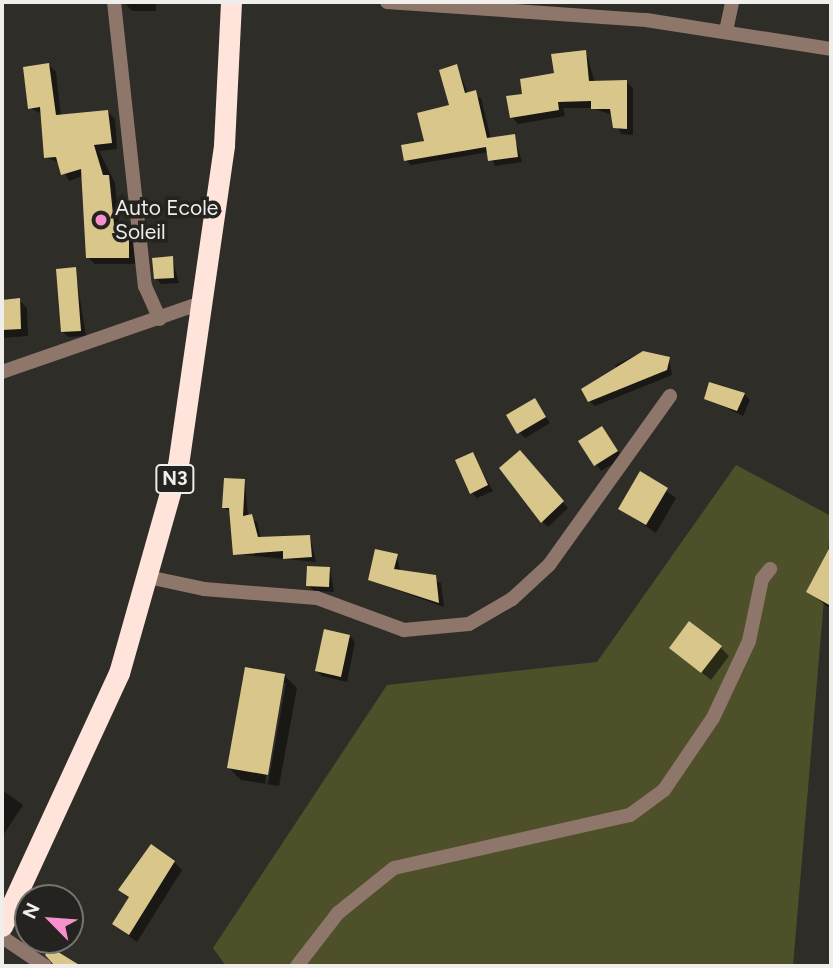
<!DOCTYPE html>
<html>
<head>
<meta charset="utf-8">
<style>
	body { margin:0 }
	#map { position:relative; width:833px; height:968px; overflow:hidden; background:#2f2d28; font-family:Figtree,sans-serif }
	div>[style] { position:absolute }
	.green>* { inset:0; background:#4e502a }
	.shadow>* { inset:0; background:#0007 }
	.building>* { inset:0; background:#d8c68b }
	.street>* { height:14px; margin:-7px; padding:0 7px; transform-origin:7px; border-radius:7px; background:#8f766b }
	.highway>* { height:21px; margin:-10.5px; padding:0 10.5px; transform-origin:10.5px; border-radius:10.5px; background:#fee4da }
	.dots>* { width:19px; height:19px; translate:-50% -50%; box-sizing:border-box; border:4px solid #25231f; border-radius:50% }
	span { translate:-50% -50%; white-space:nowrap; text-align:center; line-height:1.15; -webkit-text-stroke:7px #25231f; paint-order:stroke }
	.shield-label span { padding:2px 5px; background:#25231f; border:2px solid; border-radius:5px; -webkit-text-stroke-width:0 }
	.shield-label { font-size:19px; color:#efeeea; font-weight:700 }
	.poi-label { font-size:21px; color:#efeeea }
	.left { translate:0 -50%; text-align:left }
	.frame { position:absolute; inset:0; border:4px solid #efeeea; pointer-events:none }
	.north { position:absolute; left:14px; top:884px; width:70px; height:70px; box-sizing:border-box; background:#25231f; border:2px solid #767470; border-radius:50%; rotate:295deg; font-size:19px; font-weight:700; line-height:28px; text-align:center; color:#efeeea }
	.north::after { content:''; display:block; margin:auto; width:24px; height:32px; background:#f790cd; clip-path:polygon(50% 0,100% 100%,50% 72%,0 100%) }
</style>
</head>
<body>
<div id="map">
	<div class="green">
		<div style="clip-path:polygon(736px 465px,831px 516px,793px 966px,226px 966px,213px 948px,387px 685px,597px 662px)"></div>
	</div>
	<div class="shadow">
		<div style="clip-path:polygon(124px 2px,156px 2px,156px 11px,132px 11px)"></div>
		<div style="clip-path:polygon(586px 52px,595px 83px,626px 82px,633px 88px,633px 135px,621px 134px,612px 115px,592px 108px,563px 108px,565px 116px,518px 124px,512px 117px,524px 95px)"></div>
		<div style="clip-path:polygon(49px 65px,56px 72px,61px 117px,108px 112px,115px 119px,117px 149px,99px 151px,115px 183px,120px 235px,135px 242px,135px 264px,95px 264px,88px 257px,83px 176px,69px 181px,60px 163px,45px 157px,42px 114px,30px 108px)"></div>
		<div style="clip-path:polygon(457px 66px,468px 94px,481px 98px,491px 139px,514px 136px,522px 162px,495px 166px,489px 152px,411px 165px,406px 160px,451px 107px)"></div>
		<div style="clip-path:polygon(172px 258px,179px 283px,161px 284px,156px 278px)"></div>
		<div style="clip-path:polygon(75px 269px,86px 336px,68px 337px,63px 332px)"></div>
		<div style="clip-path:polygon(19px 300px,27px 308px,28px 336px,2px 338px,2px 301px)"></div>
		<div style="clip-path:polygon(643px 352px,669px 359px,672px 375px,595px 406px,589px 401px,618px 372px,615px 365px)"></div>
		<div style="clip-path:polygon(744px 394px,750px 400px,743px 416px,706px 398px)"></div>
		<div style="clip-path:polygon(535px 400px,550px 423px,525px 438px,519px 432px)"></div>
		<div style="clip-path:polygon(602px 428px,623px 458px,601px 471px,581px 441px)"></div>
		<div style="clip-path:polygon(472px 454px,493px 491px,477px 498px,472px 493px)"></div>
		<div style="clip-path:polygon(525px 458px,568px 508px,548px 527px,542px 521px)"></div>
		<div style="clip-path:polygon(641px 474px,676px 498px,656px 533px,620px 509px)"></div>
		<div style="clip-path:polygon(245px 481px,248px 517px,257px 522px,261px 539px,310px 536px,316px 562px,235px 554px,231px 513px,224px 507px)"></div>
		<div style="clip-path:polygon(397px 556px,400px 571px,441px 583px,444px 607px,369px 580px)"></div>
		<div style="clip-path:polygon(823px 564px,831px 568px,831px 609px,808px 592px)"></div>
		<div style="clip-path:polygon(330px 569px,334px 592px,314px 591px,308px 585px)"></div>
		<div style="clip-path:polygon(350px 636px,355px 642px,347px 682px,322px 676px,317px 671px)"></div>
		<div style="clip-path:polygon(720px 647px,729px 656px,711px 680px,671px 648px)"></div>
		<div style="clip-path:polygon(evenodd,285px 676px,297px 688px,279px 786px,241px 780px,229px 768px,285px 676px,282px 683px,286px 683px,268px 784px,265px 783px,282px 683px)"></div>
		<div style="clip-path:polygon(2px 790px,23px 805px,2px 837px)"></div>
		<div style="clip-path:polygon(174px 862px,182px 870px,137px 942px,114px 924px,130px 899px,121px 889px)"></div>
	</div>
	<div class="building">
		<div style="clip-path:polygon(586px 50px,589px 81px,627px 80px,627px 129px,613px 128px,610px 109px,591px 109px,591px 101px,558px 102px,559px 110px,510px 118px,506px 96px,522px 94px,520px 79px,554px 73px,551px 54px)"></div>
		<div style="clip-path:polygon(49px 63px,56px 115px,108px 110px,112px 143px,94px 145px,103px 175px,109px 175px,115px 234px,129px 234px,129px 258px,86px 258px,81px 169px,61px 175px,56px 157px,44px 158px,40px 107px,28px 109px,23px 67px)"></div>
		<div style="clip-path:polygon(457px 64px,465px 93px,476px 90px,487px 138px,515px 134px,518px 157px,488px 161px,486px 147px,404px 161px,401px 145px,424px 141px,417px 113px,449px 105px,439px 70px)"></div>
		<div style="clip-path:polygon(173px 256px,174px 278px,154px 279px,152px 258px)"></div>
		<div style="clip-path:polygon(76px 267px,81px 331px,61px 332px,56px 269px)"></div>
		<div style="clip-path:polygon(20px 298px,21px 329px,2px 330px,2px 300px)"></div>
		<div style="clip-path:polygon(643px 351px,670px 357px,667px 370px,588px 402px,581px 389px)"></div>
		<div style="clip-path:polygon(709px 382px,745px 393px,737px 411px,704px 399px)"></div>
		<div style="clip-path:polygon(535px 398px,546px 417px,517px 434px,506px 415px)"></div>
		<div style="clip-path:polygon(602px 426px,618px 451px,594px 466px,578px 441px)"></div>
		<div style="clip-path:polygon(520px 450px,564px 501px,541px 523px,499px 468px)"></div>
		<div style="clip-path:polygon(473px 452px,488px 485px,470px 494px,455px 460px)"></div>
		<div style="clip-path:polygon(640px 471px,668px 488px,646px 525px,618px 509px)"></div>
		<div style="clip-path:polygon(224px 478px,245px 479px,243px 516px,252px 514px,258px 537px,310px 535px,312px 557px,283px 559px,283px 551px,233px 555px,229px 508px,222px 508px)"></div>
		<div style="clip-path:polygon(831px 545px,831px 606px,806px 592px)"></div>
		<div style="clip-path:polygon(375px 549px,398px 554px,394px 569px,436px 575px,439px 603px,368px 580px)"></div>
		<div style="clip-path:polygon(307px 566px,330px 567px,329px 587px,306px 586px)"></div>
		<div style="clip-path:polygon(689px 621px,722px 646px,701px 673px,669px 648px)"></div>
		<div style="clip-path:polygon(324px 629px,350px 635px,341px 677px,315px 671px)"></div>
		<div style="clip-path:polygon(245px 667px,285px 674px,268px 775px,227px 768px)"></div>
		<div style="clip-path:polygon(151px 844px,175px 861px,129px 935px,112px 924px,129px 897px,118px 890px)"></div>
		<div style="clip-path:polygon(50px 947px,81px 966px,55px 966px,45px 955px)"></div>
	</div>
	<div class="street">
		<div style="left:114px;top:2px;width:286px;rotate:83.8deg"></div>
		<div style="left:145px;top:286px;width:36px;rotate:66deg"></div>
		<div style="left:387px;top:2px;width:260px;rotate:4deg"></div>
		<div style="left:646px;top:20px;width:187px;rotate:8.9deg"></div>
		<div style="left:726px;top:31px;width:30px;rotate:-78deg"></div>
		<div style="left:2px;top:372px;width:214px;rotate:-19.1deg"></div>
		<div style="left:148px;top:577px;width:57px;rotate:12.1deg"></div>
		<div style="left:204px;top:589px;width:113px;rotate:4.6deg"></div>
		<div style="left:317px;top:598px;width:93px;rotate:20.2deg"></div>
		<div style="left:404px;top:630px;width:65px;rotate:-5.3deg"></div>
		<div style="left:469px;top:624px;width:50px;rotate:-30.2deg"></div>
		<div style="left:512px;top:599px;width:50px;rotate:-42.6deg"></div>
		<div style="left:549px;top:565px;width:208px;rotate:-54.4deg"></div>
		<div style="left:2px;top:937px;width:52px;rotate:34deg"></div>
		<div style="left:297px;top:966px;width:67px;rotate:-52.3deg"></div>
		<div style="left:338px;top:913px;width:72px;rotate:-38.8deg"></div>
		<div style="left:394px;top:868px;width:242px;rotate:-12.7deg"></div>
		<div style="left:630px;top:815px;width:42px;rotate:-36.3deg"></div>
		<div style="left:664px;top:790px;width:87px;rotate:-55.8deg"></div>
		<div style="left:713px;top:718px;width:85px;rotate:-64.9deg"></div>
		<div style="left:749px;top:641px;width:63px;rotate:-78.2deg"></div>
		<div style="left:762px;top:579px;width:13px;rotate:-51deg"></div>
	</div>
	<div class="highway">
		<div style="left:2px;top:926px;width:279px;rotate:-65.2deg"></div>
		<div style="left:119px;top:673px;width:216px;rotate:-74.2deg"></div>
		<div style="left:178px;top:465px;width:323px;rotate:-81.8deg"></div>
		<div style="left:224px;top:145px;width:143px;rotate:-87.2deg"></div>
	</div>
	<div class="dots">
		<div style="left:101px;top:220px;background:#f790cd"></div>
	</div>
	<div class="shield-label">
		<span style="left:175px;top:479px">N3</span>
	</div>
	<div class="poi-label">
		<span class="left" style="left:115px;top:220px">Auto Ecole<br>Soleil</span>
	</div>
	<div class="frame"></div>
	<div class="north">N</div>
</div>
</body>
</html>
